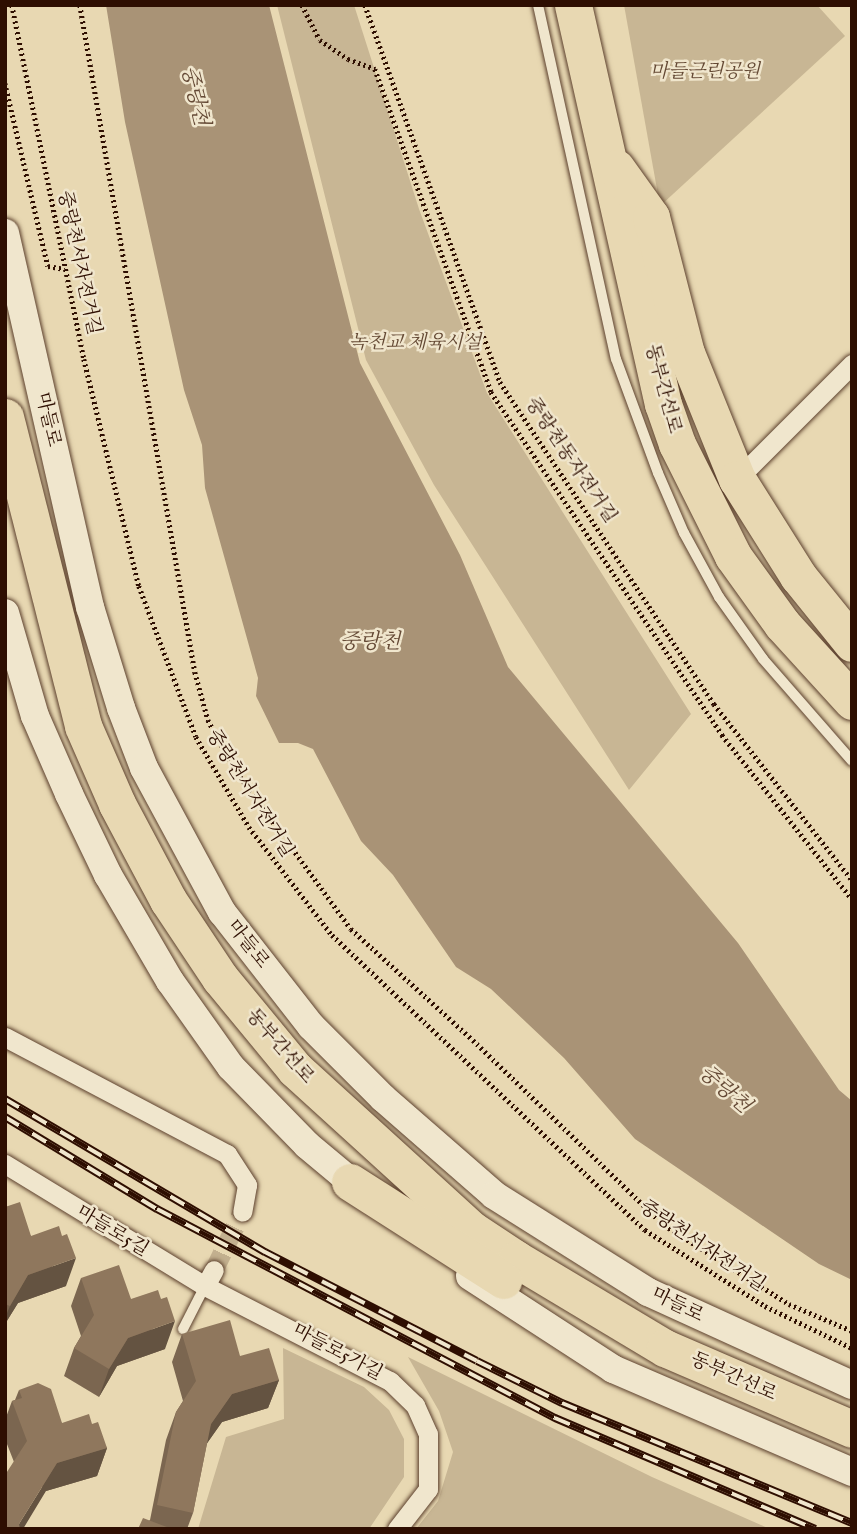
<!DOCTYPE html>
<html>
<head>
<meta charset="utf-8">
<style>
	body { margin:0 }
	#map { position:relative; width:857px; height:1534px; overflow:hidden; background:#e8d8b2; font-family:"IM FELL English","Noto Serif KR",serif }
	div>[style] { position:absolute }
	.green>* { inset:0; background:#c8b694 }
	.water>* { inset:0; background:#a99376 }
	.street-tunnel>* { height:19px; margin-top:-9.5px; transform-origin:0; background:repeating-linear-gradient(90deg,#c3b08f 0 19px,transparent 0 29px) }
	.path>* { height:4.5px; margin-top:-2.25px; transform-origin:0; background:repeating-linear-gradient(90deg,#2e0e01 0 2px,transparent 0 5.5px) }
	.roads { filter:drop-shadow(0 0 2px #5c402d) drop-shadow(0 0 2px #5c402d) }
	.lane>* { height:10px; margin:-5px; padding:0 5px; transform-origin:5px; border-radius:5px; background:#f0e6cd }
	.street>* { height:19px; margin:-9.5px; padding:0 9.5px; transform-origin:9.5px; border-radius:9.5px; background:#f0e6cd }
	.secondary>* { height:28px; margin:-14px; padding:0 14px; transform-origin:14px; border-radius:14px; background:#f0e6cd }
	.highway>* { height:37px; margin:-18.5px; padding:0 18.5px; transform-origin:18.5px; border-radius:18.5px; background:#e8d8b2 }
	.rail>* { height:8px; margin-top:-4px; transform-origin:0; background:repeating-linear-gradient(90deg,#f0e6cd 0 16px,#2e0e01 0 32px); box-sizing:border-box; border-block:2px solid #2e0e01 }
	.wall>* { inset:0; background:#7b6650 }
	.shaded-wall>* { inset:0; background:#645341 }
	.building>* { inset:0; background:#8f775d }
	span { translate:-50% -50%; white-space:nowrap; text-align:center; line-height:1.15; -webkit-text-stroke:5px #f0e6cd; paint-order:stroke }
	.park-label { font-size:19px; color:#644934; font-style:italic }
	.street-label { font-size:19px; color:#2e0e01 }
	.water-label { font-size:21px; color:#654a36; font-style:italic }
	.frame { position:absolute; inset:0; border:7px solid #2e0e01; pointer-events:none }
</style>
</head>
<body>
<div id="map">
	<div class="green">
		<div style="clip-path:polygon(277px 5px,354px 5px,419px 209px,487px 393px,691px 714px,629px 790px,434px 485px,366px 360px)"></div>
		<div style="clip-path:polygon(624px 5px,817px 5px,845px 36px,660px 206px)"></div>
		<div style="clip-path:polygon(283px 1348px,364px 1387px,389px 1410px,404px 1439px,404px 1477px,369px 1529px,198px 1529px,226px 1437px,284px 1419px)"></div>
		<div style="clip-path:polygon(408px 1357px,652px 1477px,770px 1529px,416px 1529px,438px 1501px,453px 1452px,439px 1411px)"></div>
	</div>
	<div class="water">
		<div style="clip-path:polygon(106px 5px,269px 5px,360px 363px,460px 555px,508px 667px,738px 943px,839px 1090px,852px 1101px,852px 1280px,819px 1264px,635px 1139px,564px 1058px,491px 989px,456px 967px,393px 875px,361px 841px,313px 749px,298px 743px,279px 743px,256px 696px,258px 678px,205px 488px,202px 445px,184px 390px,125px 122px)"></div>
	</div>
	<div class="street-tunnel">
		<div style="left:214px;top:1270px;width:64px;rotate:-64.2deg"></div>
	</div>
	<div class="path">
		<div style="left:12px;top:5px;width:361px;rotate:78.5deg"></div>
		<div style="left:84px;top:359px;width:234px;rotate:76.4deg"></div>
		<div style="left:139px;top:586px;width:161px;rotate:69.3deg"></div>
		<div style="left:196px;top:737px;width:104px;rotate:59.5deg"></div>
		<div style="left:249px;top:827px;width:136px;rotate:52.5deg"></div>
		<div style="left:332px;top:935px;width:430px;rotate:43.3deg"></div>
		<div style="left:645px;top:1230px;width:142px;rotate:32.3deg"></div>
		<div style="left:765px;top:1306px;width:97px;rotate:25.8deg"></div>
		<div style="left:80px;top:5px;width:677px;rotate:80.22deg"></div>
		<div style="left:195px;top:672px;width:50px;rotate:74.8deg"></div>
		<div style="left:208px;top:720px;width:55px;rotate:61.6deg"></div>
		<div style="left:234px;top:768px;width:199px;rotate:54deg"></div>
		<div style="left:351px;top:929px;width:165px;rotate:42.3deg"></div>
		<div style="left:473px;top:1040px;width:266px;rotate:44.1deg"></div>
		<div style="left:664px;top:1225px;width:148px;rotate:32.3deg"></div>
		<div style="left:789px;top:1304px;width:69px;rotate:23.2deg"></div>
		<div style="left:302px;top:5px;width:39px;rotate:63deg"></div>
		<div style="left:320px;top:40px;width:34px;rotate:34deg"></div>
		<div style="left:348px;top:59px;width:29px;rotate:20deg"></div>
		<div style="left:375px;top:69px;width:343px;rotate:70.2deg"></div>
		<div style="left:491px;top:392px;width:414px;rotate:56deg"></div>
		<div style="left:722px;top:735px;width:209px;rotate:51.6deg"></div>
		<div style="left:365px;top:5px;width:400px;rotate:70.3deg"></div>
		<div style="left:500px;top:382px;width:387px;rotate:56.4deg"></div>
		<div style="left:714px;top:704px;width:224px;rotate:51.9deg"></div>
		<div style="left:5px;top:83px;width:188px;rotate:76.8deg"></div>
		<div style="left:48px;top:266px;width:17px;rotate:10deg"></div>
	</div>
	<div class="roads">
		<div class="lane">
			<div style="left:538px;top:5px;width:362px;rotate:77.6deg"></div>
			<div style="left:616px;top:359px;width:121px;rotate:69.8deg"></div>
			<div style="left:658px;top:473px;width:65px;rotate:66.6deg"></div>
			<div style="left:684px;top:533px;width:73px;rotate:61.3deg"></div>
			<div style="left:719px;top:597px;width:76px;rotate:54.6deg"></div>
			<div style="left:763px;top:659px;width:135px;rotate:48.9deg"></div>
			<div style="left:183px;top:1329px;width:48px;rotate:-62.9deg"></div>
		</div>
		<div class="street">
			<div style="left:737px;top:479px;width:163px;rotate:-45deg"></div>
			<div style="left:5px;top:1037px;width:251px;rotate:27.8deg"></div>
			<div style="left:227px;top:1154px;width:37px;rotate:57deg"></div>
			<div style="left:247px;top:1185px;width:27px;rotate:100deg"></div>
			<div style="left:5px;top:1164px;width:234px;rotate:31.4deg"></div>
			<div style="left:205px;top:1286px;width:18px;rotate:-61deg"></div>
			<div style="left:205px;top:1286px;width:208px;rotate:27.2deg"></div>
			<div style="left:390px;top:1381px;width:35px;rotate:44deg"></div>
			<div style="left:415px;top:1405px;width:32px;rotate:66deg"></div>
			<div style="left:428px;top:1434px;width:55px;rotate:90deg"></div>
			<div style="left:428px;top:1489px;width:51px;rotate:127.8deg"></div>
		</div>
		<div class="secondary">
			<div style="left:5px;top:233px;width:384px;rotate:77.2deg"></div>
			<div style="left:90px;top:607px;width:106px;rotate:72.9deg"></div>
			<div style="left:121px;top:708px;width:64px;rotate:69deg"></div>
			<div style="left:144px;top:768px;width:164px;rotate:61.6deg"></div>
			<div style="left:222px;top:912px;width:145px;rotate:52deg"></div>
			<div style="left:311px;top:1026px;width:102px;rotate:45deg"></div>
			<div style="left:383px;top:1098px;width:147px;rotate:41.1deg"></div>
			<div style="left:494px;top:1195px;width:182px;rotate:32.2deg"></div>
			<div style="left:648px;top:1292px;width:224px;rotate:24.5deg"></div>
			<div style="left:5px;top:613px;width:107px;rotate:73.8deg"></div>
			<div style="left:35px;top:716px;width:85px;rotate:66.4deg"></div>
			<div style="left:69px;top:794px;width:90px;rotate:64.3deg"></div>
			<div style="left:108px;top:875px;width:123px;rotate:59.7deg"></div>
			<div style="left:170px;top:981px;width:105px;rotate:54.7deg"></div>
			<div style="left:231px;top:1067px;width:109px;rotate:45.7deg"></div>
			<div style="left:307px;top:1145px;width:78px;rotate:39.8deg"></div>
			<div style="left:470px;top:1276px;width:171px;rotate:33deg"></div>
			<div style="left:613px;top:1369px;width:260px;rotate:23.3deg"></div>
		</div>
		<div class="highway">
			<div style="left:573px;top:5px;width:409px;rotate:77.3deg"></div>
			<div style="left:663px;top:404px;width:42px;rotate:70.7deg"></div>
			<div style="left:677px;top:444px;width:125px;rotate:63.4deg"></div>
			<div style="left:733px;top:556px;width:84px;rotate:54.2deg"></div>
			<div style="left:782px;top:624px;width:104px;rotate:47.7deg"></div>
			<div style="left:616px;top:168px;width:60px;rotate:54.5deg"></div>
			<div style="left:651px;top:217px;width:140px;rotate:75.6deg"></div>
			<div style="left:686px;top:353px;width:136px;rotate:68deg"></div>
			<div style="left:737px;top:479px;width:115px;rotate:57.8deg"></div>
			<div style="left:798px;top:576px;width:86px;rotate:51.1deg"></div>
			<div style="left:5px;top:417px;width:319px;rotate:75.8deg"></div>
			<div style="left:83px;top:726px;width:85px;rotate:66.4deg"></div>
			<div style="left:117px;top:804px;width:109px;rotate:62deg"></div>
			<div style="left:168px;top:900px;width:94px;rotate:56.3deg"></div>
			<div style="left:220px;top:978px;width:118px;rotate:50.5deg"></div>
			<div style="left:295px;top:1069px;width:239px;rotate:42.3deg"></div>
			<div style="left:472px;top:1230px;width:53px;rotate:33.4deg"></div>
			<div style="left:516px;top:1259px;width:174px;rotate:30.9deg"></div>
			<div style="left:665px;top:1348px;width:204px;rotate:23.4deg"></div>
			<div style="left:350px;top:1182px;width:182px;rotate:32.6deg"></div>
		</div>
	</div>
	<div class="rail">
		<div style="left:5px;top:1099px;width:302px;rotate:30.5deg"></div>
		<div style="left:265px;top:1252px;width:238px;rotate:27.2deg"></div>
		<div style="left:477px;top:1361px;width:95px;rotate:26.3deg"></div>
		<div style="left:562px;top:1403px;width:314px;rotate:22.5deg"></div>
		<div style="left:5px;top:1117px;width:178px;rotate:31.2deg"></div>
		<div style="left:157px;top:1209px;width:450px;rotate:27.7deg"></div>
		<div style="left:555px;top:1418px;width:283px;rotate:23.1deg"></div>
	</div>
	<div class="wall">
		<div style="clip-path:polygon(5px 1207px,31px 1236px,66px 1286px,18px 1303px,5px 1324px)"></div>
		<div style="clip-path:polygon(81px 1278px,131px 1299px,165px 1349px,117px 1366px,99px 1397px,64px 1376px,74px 1348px,81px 1336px,71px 1306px)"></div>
		<div style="clip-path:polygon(182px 1334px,240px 1356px,279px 1380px,268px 1408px,222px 1422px,207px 1443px,193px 1513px,187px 1529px,138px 1529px,150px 1520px,166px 1440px,176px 1412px,183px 1401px,172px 1362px)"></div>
		<div style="clip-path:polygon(19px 1390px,62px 1423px,92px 1424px,107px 1448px,97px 1476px,46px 1491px,14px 1462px,5px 1439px,5px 1420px,12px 1401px,15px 1400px)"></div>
	</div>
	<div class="shaded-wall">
		<div style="clip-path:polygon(76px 1258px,66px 1286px,18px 1303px,5px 1324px,5px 1318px,10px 1306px,28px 1275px)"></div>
		<div style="clip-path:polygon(175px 1321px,165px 1349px,117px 1366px,99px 1397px,109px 1369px,128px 1338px)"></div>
		<div style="clip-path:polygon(279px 1380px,268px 1408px,222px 1422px,201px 1452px,211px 1424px,232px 1394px)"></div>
		<div style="clip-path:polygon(107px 1448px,97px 1476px,46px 1491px,23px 1529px,17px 1529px,19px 1524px,57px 1463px)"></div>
	</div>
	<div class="building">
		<div style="clip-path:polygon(20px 1202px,31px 1236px,59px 1226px,62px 1236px,67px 1234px,76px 1258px,28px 1275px,10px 1306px,5px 1304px,5px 1207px)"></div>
		<div style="clip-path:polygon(119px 1265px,131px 1299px,158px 1290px,161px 1299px,167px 1297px,175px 1321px,128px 1338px,109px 1369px,74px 1348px,94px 1315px,81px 1278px)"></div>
		<div style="clip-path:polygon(230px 1320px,240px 1356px,269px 1348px,279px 1380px,232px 1394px,211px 1424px,193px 1513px,157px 1505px,176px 1412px,196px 1381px,182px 1334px)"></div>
		<div style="clip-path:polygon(38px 1383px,51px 1389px,62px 1423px,89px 1414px,92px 1424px,98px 1422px,107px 1448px,57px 1463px,19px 1524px,20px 1529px,5px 1529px,5px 1475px,27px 1441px,12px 1401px,22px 1398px,19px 1390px)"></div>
		<div style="clip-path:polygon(143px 1518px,172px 1529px,138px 1529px)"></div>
	</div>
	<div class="park-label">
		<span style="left:705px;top:73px">마들근린공원</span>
		<span style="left:415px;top:344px">녹천교 체육시설</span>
	</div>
	<div class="street-label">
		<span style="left:78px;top:263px;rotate:78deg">중랑천서자전거길</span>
		<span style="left:662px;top:389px;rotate:75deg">동부간선로</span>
		<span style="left:47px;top:420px;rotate:77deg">마들로</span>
		<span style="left:570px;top:461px;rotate:56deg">중랑천동자전거길</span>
		<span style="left:249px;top:794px;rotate:58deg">중랑천서자전거길</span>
		<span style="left:247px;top:945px;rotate:52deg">마들로</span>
		<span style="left:279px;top:1047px;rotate:49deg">동부간선로</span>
		<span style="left:112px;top:1232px;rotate:31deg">마들로5길</span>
		<span style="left:702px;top:1247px;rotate:34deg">중랑천서자전거길</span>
		<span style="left:677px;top:1306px;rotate:26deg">마들로</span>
		<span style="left:337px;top:1353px;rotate:28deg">마들로5가길</span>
		<span style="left:733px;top:1378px;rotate:24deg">동부간선로</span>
	</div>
	<div class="water-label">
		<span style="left:194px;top:96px;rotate:77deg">중랑천</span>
		<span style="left:370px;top:643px">중랑천</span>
		<span style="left:724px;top:1090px;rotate:41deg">중랑천</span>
	</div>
	<div class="frame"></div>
</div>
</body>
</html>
